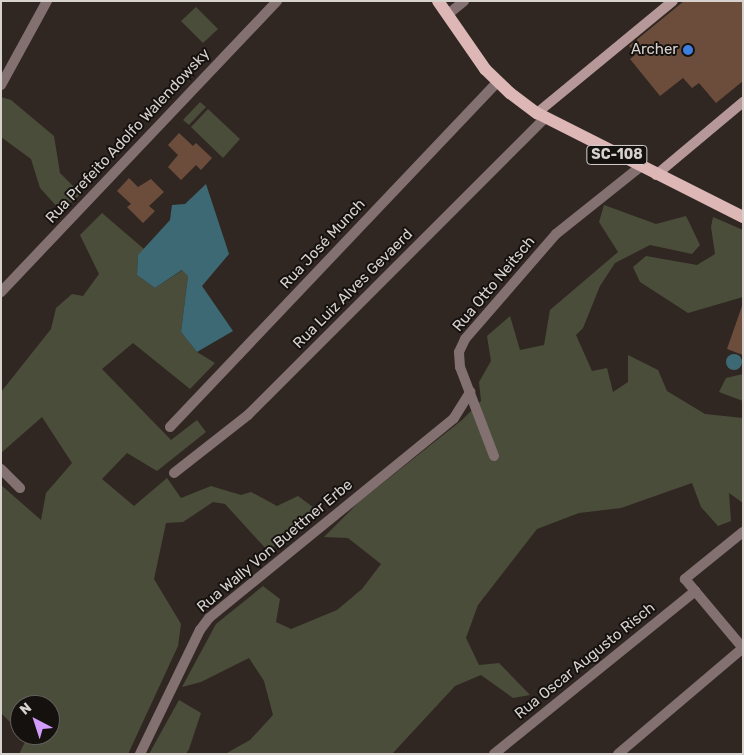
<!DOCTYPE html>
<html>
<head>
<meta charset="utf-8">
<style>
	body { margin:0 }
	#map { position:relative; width:744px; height:755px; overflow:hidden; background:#312722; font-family:Rubik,sans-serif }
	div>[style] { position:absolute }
	.green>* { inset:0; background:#4a4d3a }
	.water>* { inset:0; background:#3d6974 }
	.round { border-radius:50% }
	.building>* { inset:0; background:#6c4d3b }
	.street>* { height:10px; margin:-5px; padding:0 5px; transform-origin:5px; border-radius:5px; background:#837070 }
	.secondary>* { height:10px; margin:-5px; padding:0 5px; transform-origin:5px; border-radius:5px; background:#b59897 }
	.primary>* { height:12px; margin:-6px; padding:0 6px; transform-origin:6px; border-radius:6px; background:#ddb7b6 }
	.dots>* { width:14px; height:14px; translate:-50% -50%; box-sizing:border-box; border:2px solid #15110f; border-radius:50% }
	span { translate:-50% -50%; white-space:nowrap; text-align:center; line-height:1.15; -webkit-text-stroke:4px #15110f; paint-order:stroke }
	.shield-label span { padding:1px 4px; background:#15110f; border:1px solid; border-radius:4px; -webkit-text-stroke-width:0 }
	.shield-label { font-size:14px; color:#d8d2cf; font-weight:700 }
	.poi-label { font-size:15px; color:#d8d2cf }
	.right { translate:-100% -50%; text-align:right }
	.street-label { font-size:15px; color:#d8d2cf }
	.frame { position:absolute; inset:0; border:2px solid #d8d2cf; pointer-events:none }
	.north { position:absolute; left:10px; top:695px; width:50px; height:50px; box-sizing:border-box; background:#15110f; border:1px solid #635e5c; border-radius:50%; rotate:320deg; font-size:14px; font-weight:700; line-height:20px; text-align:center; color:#d8d2cf }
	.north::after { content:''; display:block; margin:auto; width:18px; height:22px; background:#d29cfd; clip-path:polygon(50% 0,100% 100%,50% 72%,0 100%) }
</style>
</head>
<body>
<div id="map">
	<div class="green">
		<div style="clip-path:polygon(196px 7px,218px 29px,203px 43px,181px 21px)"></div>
		<div style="clip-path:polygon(1px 97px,11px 100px,54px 136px,60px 173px,81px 194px,61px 211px,40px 188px,31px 159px,1px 137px)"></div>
		<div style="clip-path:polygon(200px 102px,206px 107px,189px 125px,183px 120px)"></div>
		<div style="clip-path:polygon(208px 109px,240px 139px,223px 158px,191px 127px)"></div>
		<div style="clip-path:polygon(604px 205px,656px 224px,686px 216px,700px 245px,692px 254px,650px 245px,615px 263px,600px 286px,583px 328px,576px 335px,592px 371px,607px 368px,613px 392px,628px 382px,628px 355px,658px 370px,667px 391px,705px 414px,743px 418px,743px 503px,729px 493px,731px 521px,718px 526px,701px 507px,692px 483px,621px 508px,579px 513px,537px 529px,478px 605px,466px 638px,479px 665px,499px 663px,530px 695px,513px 698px,481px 675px,455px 686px,392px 754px,225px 754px,250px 740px,273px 715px,264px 681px,249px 658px,201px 682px,182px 687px,216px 624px,263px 586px,280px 599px,276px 622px,291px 629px,337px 610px,362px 589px,381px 564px,348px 538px,324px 537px,359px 502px,462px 420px,481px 401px,479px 382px,491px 361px,487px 336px,510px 316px,520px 350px,544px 345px,550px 310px,618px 252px,599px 222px)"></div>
		<div style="clip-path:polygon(102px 213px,144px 249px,138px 255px,137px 275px,155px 288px,183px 270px,188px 276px,181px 332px,197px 352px,215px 363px,190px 389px,133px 343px,102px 369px,171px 440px,197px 420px,206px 432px,157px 471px,127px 453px,102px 479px,134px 506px,167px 478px,181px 498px,211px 486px,241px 495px,251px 492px,277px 506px,298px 496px,321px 513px,268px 551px,225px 504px,213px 502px,183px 522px,166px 523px,154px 579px,181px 624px,178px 646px,128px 754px,19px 754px,26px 740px,22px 735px,50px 735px,50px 705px,20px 705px,20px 732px,1px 713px,1px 485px,41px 520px,46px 493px,72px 463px,42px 417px,1px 453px,1px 392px,51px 329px,56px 308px,72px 294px,83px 296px,99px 274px,80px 235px)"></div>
		<div style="clip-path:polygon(713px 217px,743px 230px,743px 297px,688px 313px,640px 282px,633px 267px,646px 256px,697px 265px,715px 254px,711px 227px)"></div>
		<div style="clip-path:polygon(743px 374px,743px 401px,719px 392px,726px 378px)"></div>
		<div style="clip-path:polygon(179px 700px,201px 713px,189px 749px,186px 754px,149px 754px)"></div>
	</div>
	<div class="water">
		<div style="clip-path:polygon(206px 184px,229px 254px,202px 286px,233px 331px,197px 352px,181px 332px,188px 276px,182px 270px,155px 288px,137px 275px,138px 255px,170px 220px,172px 205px,185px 204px)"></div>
		<div class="round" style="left:726px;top:354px;width:16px;height:16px"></div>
	</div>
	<div class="building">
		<div style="clip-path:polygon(684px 1px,743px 1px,743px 81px,716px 103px,699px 83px,692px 88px,683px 78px,660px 96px,630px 59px,636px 54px,629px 46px)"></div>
		<div style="clip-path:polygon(179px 133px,193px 146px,196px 143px,212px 158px,201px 170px,196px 165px,181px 180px,168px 167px,178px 155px,168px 145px)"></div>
		<div style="clip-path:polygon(129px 178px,138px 187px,151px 179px,164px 192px,149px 206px,155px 211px,143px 223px,127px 207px,131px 204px,117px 191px)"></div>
		<div style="clip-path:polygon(742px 306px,743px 306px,743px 355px,727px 349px)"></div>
	</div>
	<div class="street">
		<div style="left:447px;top:15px;width:22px;rotate:-39deg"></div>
		<div style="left:1px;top:85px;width:96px;rotate:-61.3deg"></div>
		<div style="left:1px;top:292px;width:401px;rotate:-46.5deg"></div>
		<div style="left:170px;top:427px;width:475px;rotate:-46.5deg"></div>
		<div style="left:494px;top:456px;width:95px;rotate:-110.9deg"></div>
		<div style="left:460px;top:367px;width:15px;rotate:-94deg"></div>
		<div style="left:459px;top:352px;width:14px;rotate:-65deg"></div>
		<div style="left:465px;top:339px;width:139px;rotate:-49.1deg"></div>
		<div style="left:556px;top:234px;width:107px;rotate:-38.6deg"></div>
		<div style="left:1px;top:469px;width:27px;rotate:45deg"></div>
		<div style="left:174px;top:473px;width:94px;rotate:-38.1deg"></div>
		<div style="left:248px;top:415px;width:420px;rotate:-45deg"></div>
		<div style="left:743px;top:532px;width:75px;rotate:141deg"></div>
		<div style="left:685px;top:579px;width:90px;rotate:50deg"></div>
		<div style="left:140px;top:754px;width:138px;rotate:-64.2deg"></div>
		<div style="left:200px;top:630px;width:15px;rotate:-53deg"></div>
		<div style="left:209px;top:618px;width:316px;rotate:-39.2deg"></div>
		<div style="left:454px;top:418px;width:31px;rotate:-58deg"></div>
		<div style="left:494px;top:754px;width:259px;rotate:-39deg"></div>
		<div style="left:618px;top:754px;width:164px;rotate:-40.3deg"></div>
	</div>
	<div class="secondary">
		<div style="left:537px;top:113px;width:176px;rotate:-39.5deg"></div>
		<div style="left:656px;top:175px;width:114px;rotate:-40deg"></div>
	</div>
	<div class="primary">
		<div style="left:438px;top:1px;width:83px;rotate:55.3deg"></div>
		<div style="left:485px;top:69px;width:35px;rotate:44deg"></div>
		<div style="left:510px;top:93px;width:34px;rotate:37deg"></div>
		<div style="left:537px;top:113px;width:231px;rotate:26.8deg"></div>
	</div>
	<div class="dots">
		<div style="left:688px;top:50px;background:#3f7fe0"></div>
	</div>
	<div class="shield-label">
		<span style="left:617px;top:155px">SC-108</span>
	</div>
	<div class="poi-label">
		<span class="right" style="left:678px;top:50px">Archer</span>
	</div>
	<div class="street-label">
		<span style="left:128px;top:136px;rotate:-47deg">Rua Prefeito Adolfo Walendowsky</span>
		<span style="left:323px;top:244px;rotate:-47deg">Rua José Munch</span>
		<span style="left:494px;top:284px;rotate:-50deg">Rua Otto Neitsch</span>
		<span style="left:353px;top:289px;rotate:-45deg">Rua Luiz Alves Gevaerd</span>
		<span style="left:275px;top:546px;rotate:-40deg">Rua Wally Von Buettner Erbe</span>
		<span style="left:585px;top:661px;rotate:-39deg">Rua Oscar Augusto Risch</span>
	</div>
	<div class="frame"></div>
	<div class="north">N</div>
</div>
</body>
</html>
